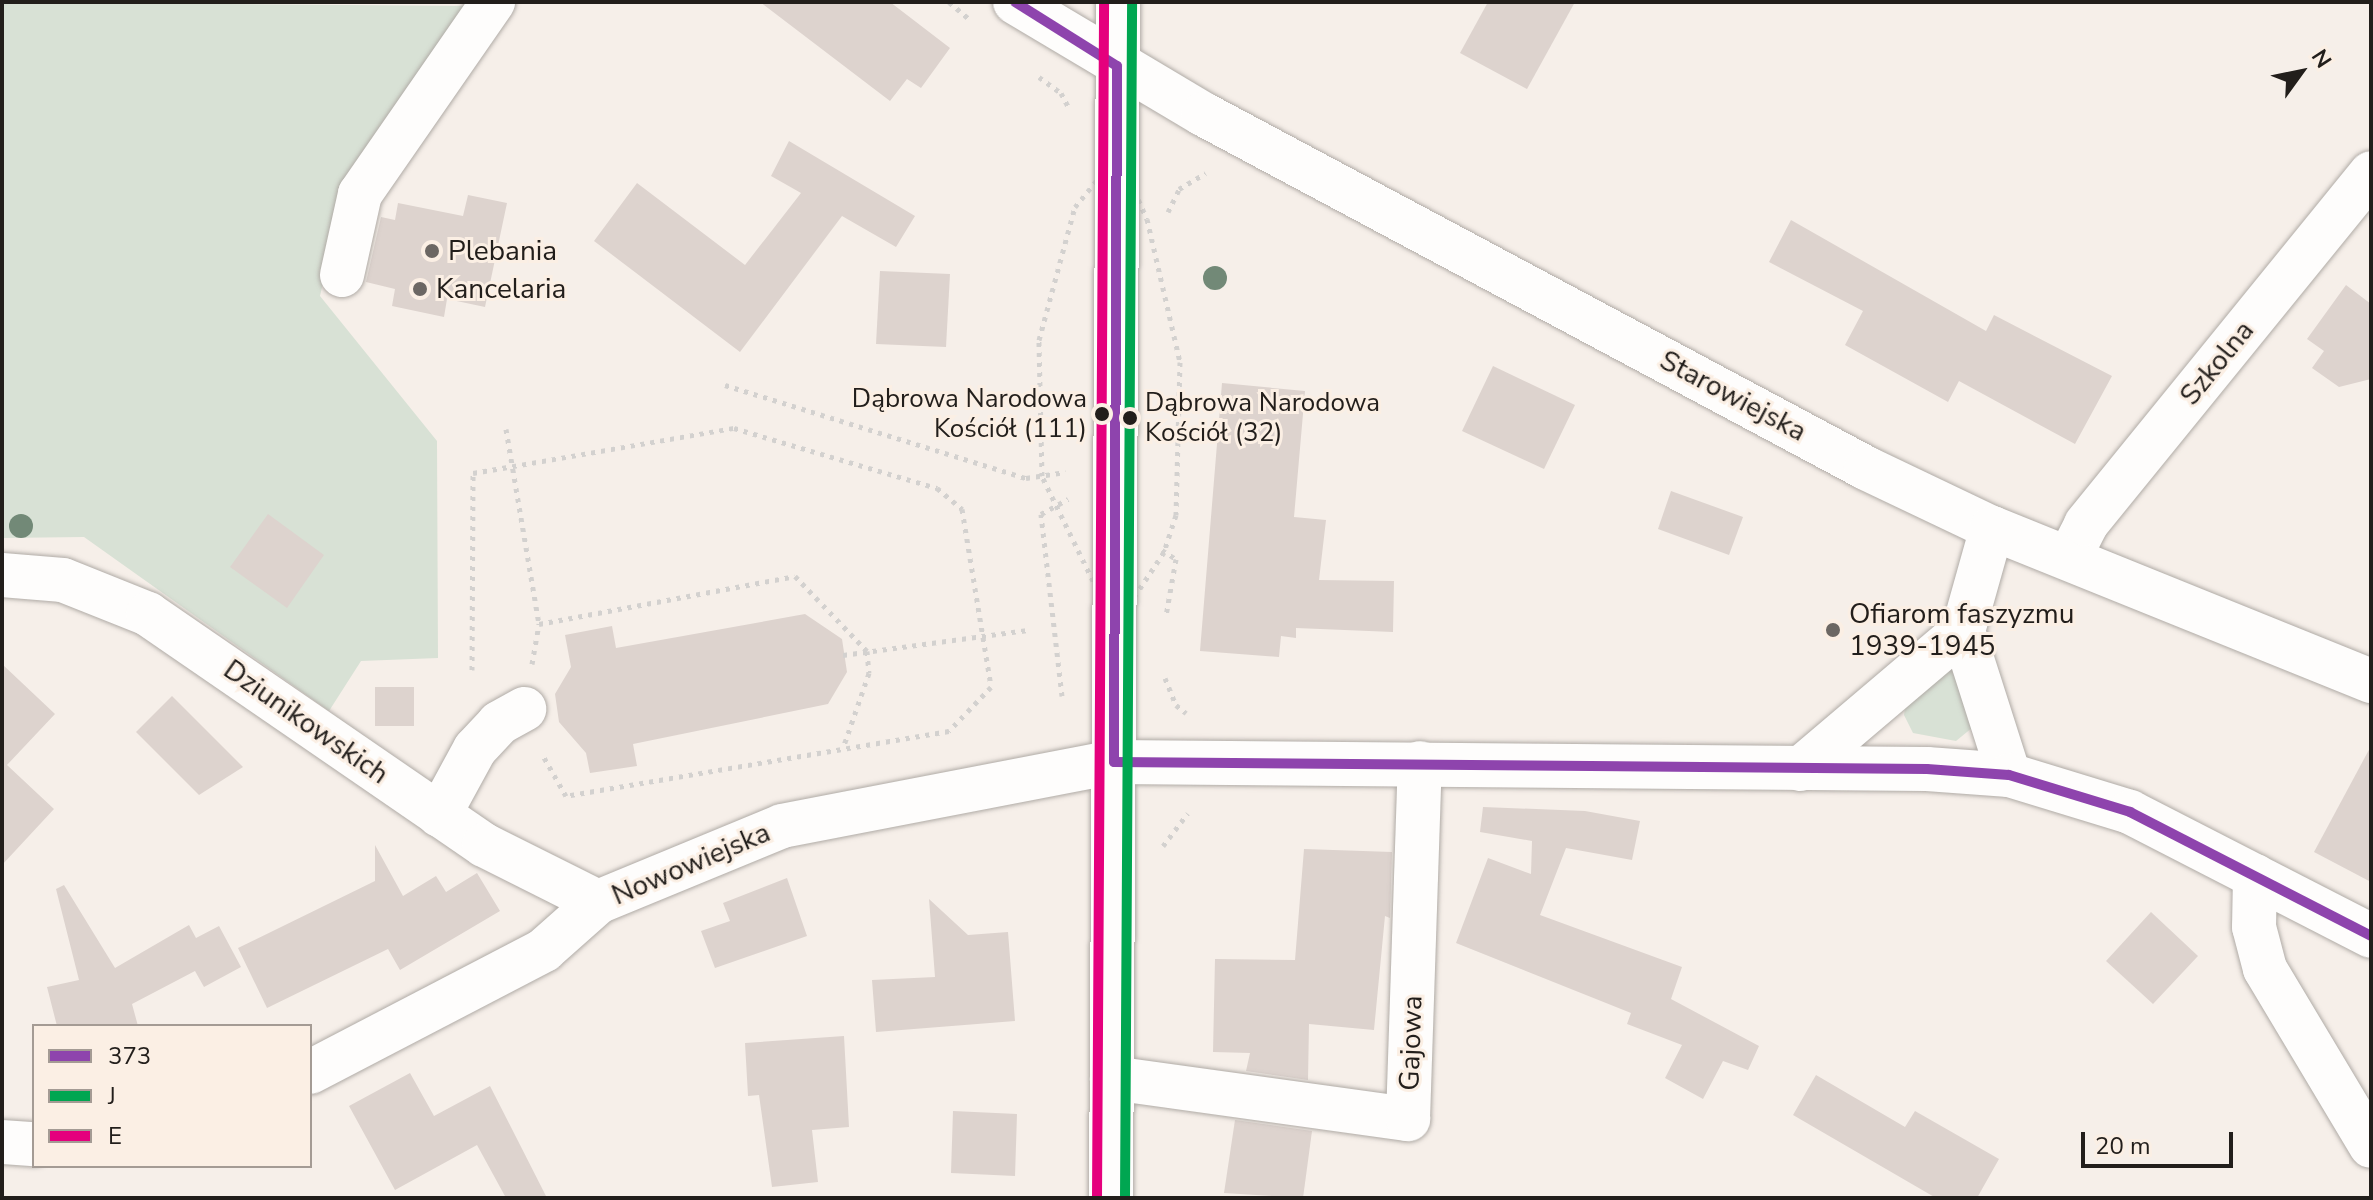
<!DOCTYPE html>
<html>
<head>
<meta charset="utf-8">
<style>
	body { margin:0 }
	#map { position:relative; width:2373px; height:1200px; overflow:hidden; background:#f6efe9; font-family:"Nunito Sans",sans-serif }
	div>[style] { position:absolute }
	.green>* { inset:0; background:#d8e1d5 }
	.building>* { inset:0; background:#ddd3ce }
	.path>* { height:5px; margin-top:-2.5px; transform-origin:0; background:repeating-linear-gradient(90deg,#d3d1cf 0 4px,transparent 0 10px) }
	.roads { filter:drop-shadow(0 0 2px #b0aba6) drop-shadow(0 0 2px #b0aba6) }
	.minor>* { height:44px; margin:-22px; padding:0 22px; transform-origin:22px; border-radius:22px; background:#fefdfc }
	.bus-1>* { height:10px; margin:-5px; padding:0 5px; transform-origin:5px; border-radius:5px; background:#8e44ad }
	.bus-2>* { height:10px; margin:-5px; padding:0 5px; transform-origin:5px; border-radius:5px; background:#00a651 }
	.bus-3>* { height:10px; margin:-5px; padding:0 5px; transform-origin:5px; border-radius:5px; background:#e5007d }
	.trees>* { width:24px; height:24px; margin:-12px; border-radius:50%; background:#728977 }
	.dots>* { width:22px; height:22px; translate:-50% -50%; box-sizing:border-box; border:4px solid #fbefe4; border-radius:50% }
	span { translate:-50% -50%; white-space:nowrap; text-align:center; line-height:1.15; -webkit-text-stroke:6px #fbefe4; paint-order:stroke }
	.bus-label { font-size:26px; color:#221e1b }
	.right { translate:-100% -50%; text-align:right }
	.left { translate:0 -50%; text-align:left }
	.poi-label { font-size:28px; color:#221e1b }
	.street-label { font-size:28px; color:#221e1b }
	.frame { position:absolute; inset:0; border:4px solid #221e1b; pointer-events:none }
	.legend { position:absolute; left:32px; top:1024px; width:280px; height:144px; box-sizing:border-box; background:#fbefe4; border:2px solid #a49b94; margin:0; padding:10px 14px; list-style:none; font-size:24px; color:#221e1b }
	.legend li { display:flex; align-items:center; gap:16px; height:40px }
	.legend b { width:40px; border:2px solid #a49b94 }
	.north { position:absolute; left:2261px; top:32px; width:80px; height:80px; -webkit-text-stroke:6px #fbefe4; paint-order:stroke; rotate:57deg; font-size:22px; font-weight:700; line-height:32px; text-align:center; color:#221e1b }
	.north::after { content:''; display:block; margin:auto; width:28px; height:36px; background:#221e1b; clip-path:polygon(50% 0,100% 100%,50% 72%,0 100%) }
	.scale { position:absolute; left:2081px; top:1132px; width:152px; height:36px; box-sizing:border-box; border:4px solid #221e1b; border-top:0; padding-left:10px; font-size:24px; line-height:28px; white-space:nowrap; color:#221e1b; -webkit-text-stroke:6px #fbefe4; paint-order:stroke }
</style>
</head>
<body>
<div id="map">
	<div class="green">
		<div style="clip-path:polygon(2px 2px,470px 6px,345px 185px,320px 296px,437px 441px,438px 658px,361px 661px,329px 711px,84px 537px,2px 538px)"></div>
		<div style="clip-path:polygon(1942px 668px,1955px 670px,1978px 723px,1956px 741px,1913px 733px,1904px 715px,1906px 700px)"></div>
	</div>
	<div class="building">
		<div style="clip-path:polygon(760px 2px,890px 2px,950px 48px,921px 88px,907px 79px,890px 101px)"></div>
		<div style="clip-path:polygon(1488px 2px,1575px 2px,1527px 89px,1460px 53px)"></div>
		<div style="clip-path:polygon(789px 141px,915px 216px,896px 247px,842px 216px,740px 352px,594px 241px,637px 183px,745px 265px,801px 193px,771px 176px)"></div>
		<div style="clip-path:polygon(468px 195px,507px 203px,485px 307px,447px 299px,444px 317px,392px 306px,395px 289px,366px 282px,381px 217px,395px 220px,398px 203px,463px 216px)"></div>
		<div style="clip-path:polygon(1791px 220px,1986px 331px,1994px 315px,2112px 376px,2075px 444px,1959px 381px,1948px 402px,1845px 345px,1863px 311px,1769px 262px)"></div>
		<div style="clip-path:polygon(880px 271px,950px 274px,946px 347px,876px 344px)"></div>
		<div style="clip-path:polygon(2346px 285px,2371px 304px,2371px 379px,2339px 387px,2312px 368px,2324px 351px,2307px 339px)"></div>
		<div style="clip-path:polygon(1493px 366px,1575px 405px,1544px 469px,1462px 431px)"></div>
		<div style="clip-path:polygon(1222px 383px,1305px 391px,1294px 517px,1326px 520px,1319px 580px,1394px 581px,1393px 632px,1296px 628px,1296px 638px,1281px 636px,1279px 657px,1200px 651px)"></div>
		<div style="clip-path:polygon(1671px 491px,1743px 517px,1729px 555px,1658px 529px)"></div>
		<div style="clip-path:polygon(268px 514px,324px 555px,287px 608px,230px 567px)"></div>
		<div style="clip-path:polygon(805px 614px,842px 639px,847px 672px,828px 704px,633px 744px,637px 766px,590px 773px,586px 753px,559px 722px,555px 694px,571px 667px,565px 635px,612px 626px,616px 648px)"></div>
		<div style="clip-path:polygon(2px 664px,55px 714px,7px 765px,54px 809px,2px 865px)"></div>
		<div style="clip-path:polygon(375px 687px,414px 687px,414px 726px,375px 726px)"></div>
		<div style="clip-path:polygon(172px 696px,243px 767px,199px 795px,136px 732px)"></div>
		<div style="clip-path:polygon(2371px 746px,2371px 882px,2314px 852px)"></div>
		<div style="clip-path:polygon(1483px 807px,1585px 811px,1640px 821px,1632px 860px,1566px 848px,1540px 915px,1682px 967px,1671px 999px,1759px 1046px,1748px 1070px,1723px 1061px,1703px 1099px,1665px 1078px,1682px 1045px,1627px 1024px,1631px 1013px,1456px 943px,1488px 858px,1531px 874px,1532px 841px,1480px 832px)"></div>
		<div style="clip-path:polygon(375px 845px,403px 896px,436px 876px,446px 892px,477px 873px,500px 911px,400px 970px,388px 949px,267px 1008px,238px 948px,375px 881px)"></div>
		<div style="clip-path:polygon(1304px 849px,1392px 852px,1390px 918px,1385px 916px,1374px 1030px,1309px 1024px,1308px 1080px,1246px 1071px,1250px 1053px,1213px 1052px,1215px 959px,1295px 960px)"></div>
		<div style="clip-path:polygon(787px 878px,807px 936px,715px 968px,701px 931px,730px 921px,723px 903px)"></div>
		<div style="clip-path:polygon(64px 885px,115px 968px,189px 925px,196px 938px,219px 926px,241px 967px,204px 987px,195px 971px,132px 1004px,138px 1026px,57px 1026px,47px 987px,79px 980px,56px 889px)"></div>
		<div style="clip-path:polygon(929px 899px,968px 935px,1008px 932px,1015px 1021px,876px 1032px,872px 980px,935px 977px)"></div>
		<div style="clip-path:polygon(2151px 912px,2198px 956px,2153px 1004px,2106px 961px)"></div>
		<div style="clip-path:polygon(844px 1036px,849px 1127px,812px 1130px,818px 1182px,772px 1187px,759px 1095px,748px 1096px,745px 1043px)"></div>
		<div style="clip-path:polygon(410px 1073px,434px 1116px,490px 1086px,547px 1198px,506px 1198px,477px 1145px,395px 1190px,349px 1106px)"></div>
		<div style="clip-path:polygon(1816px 1075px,1905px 1127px,1915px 1111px,1999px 1159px,1977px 1198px,1936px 1198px,1793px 1115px)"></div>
		<div style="clip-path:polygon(953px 1111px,1017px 1114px,1015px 1176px,951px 1173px)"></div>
		<div style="clip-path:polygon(1235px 1120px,1312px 1131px,1303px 1198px,1224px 1193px)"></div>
	</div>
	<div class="path">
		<div style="left:949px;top:2px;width:26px;rotate:40deg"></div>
		<div style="left:1039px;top:77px;width:27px;rotate:36deg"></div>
		<div style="left:1061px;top:93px;width:15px;rotate:62deg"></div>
		<div style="left:1118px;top:154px;width:71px;rotate:66deg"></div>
		<div style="left:1147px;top:219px;width:147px;rotate:77deg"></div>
		<div style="left:1180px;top:362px;width:153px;rotate:91.5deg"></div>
		<div style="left:1176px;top:515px;width:39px;rotate:108deg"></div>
		<div style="left:1164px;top:552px;width:89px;rotate:123.5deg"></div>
		<div style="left:1115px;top:626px;width:167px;rotate:-116deg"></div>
		<div style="left:1042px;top:476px;width:136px;rotate:-91.3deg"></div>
		<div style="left:1039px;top:340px;width:138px;rotate:-74.9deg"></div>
		<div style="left:1075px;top:207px;width:68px;rotate:-50.9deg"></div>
		<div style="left:1168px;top:212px;width:25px;rotate:-64deg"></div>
		<div style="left:1179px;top:189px;width:31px;rotate:-31deg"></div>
		<div style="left:725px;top:385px;width:315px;rotate:17.2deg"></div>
		<div style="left:1026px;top:478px;width:40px;rotate:-8.5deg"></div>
		<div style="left:506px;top:429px;width:198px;rotate:80.4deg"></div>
		<div style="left:1162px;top:550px;width:17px;rotate:33deg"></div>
		<div style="left:1176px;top:559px;width:58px;rotate:100deg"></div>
		<div style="left:843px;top:655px;width:187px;rotate:-7.7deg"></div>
		<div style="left:532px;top:664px;width:41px;rotate:-80.1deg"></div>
		<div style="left:539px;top:624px;width:260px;rotate:-10.6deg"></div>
		<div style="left:795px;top:576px;width:104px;rotate:46.2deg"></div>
		<div style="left:867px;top:651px;width:22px;rotate:85deg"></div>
		<div style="left:869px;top:673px;width:79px;rotate:109.1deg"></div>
		<div style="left:472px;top:670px;width:197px;rotate:-89.7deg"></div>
		<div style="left:473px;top:473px;width:265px;rotate:-9.8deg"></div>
		<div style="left:734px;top:428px;width:212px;rotate:16.5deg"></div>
		<div style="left:937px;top:488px;width:33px;rotate:40deg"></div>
		<div style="left:962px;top:509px;width:180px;rotate:80.7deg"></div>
		<div style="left:991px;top:687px;width:61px;rotate:133.7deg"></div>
		<div style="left:949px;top:731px;width:388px;rotate:170.4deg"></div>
		<div style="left:566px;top:796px;width:48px;rotate:-119.7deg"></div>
		<div style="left:1165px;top:678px;width:29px;rotate:68deg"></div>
		<div style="left:1176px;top:705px;width:13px;rotate:39deg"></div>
		<div style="left:1062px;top:696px;width:183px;rotate:-96.6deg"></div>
		<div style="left:1041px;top:514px;width:31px;rotate:-29deg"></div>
		<div style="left:1163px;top:846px;width:41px;rotate:-52.9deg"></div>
	</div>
	<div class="roads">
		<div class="minor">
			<div style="left:1015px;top:2px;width:219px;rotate:30.8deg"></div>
			<div style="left:1203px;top:114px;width:752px;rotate:28.1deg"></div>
			<div style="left:1866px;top:468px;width:140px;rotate:25.5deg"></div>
			<div style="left:1992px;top:528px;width:409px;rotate:22deg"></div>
			<div style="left:342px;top:275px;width:83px;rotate:-77.5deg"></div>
			<div style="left:360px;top:194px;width:234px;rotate:-55.3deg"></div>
			<div style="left:1992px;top:528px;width:107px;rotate:105.7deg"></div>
			<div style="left:1963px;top:631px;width:151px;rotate:72.3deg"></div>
			<div style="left:2069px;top:558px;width:38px;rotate:-63deg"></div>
			<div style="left:2086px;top:524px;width:452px;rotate:-50.9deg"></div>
			<div style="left:2px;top:575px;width:61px;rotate:4.7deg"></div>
			<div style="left:63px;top:580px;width:92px;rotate:21.8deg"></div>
			<div style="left:148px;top:614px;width:408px;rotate:34.5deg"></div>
			<div style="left:484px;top:845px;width:127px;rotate:26.6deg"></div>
			<div style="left:1800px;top:769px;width:214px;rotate:-40.3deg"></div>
			<div style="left:439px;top:815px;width:75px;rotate:-61.4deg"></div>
			<div style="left:475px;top:749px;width:35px;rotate:-47deg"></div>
			<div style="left:499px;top:723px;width:29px;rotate:-29deg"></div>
			<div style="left:2255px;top:876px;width:51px;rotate:91.1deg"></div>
			<div style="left:2254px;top:927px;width:43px;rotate:75.3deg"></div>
			<div style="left:2265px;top:969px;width:206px;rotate:59.1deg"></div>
			<div style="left:310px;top:1072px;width:264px;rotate:-27.5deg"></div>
			<div style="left:544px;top:950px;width:72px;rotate:-41.6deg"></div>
			<div style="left:598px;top:902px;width:199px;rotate:-22.4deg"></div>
			<div style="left:782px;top:826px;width:338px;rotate:-10.9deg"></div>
			<div style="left:1114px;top:762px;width:813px;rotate:0.49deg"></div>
			<div style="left:1927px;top:769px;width:82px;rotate:4.2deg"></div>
			<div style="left:2009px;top:775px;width:127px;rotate:17deg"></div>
			<div style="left:2130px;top:812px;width:271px;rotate:27.2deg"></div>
			<div style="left:1112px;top:1078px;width:299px;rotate:7.9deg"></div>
			<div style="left:1408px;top:1119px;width:356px;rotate:-88.1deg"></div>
			<div style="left:2px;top:1142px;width:32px;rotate:4deg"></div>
			<div style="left:1111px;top:1198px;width:1196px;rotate:-89.66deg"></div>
		</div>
	</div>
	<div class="bus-1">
		<div style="left:1015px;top:2px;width:120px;rotate:32.1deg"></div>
		<div style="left:1117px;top:66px;width:696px;rotate:90.25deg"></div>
		<div style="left:1114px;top:762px;width:813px;rotate:0.49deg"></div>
		<div style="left:1927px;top:769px;width:82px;rotate:4.2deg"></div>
		<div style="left:2009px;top:775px;width:127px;rotate:17deg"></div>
		<div style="left:2130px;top:812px;width:271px;rotate:27.2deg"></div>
	</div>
	<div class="bus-2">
		<div style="left:1125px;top:1198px;width:1196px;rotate:-89.66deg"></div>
	</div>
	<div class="bus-3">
		<div style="left:1097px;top:1198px;width:1196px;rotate:-89.66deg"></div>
	</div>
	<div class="trees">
		<div style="left:1215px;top:278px"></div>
		<div style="left:21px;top:526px"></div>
	</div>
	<div class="dots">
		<div style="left:432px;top:251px;background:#6c6763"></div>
		<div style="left:420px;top:289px;background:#6c6763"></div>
		<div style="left:1102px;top:414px;background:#221e1b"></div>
		<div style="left:1130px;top:418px;background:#221e1b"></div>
		<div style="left:1833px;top:630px;background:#6c6763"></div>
	</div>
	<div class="bus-label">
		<span class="right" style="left:1087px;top:414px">Dąbrowa Narodowa<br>Kościół (111)</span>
		<span class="left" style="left:1145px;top:418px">Dąbrowa Narodowa<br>Kościół (32)</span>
	</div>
	<div class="poi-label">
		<span class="left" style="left:448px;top:251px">Plebania</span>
		<span class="left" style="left:436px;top:289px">Kancelaria</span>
		<span class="left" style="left:1849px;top:630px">Ofiarom faszyzmu<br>1939-1945</span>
	</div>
	<div class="street-label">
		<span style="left:2217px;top:363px;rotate:-51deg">Szkolna</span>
		<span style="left:1733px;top:396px;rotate:28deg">Starowiejska</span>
		<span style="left:306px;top:722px;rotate:35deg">Dziunikowskich</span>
		<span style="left:691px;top:864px;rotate:-23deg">Nowowiejska</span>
		<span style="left:1411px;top:1043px;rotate:-88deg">Gajowa</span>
	</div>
	<div class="frame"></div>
	<ul class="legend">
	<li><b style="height:10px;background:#8e44ad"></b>373</li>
	<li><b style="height:10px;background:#00a651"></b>J</li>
	<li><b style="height:10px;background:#e5007d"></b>E</li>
	</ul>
	<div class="north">N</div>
	<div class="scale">20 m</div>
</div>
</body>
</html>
